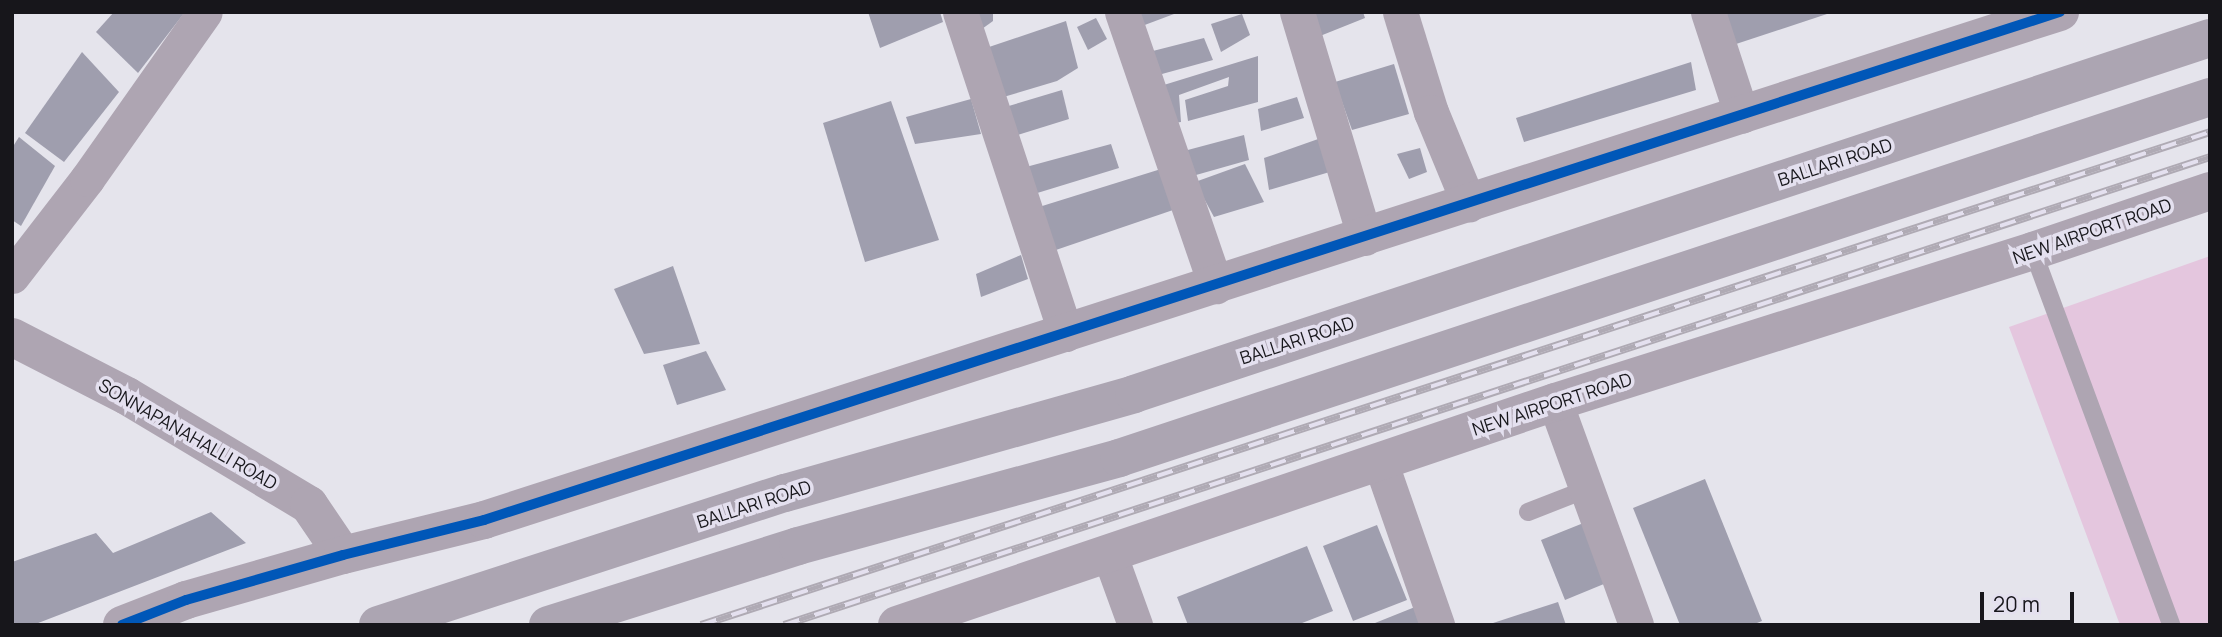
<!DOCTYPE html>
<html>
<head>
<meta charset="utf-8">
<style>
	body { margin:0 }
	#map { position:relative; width:2222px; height:637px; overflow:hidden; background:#e5e4ec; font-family:Manrope,sans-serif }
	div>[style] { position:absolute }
	.green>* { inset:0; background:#e4c6de }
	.building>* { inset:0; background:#9f9eae }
	.service>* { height:18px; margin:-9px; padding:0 9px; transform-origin:9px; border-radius:9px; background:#aea5b2 }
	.minor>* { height:35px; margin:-17.5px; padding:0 17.5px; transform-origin:17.5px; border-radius:17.5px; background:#aea5b2 }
	.tertiary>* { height:38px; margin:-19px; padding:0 19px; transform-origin:19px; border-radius:19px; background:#aea5b2 }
	.trunk>* { height:38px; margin:-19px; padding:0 19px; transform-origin:19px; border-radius:19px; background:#aca5b2 }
	.rail>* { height:8px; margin-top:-4px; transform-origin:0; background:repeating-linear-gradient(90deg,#e4e0ef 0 16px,#afaab4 0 32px); box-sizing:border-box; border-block:2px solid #afaab4 }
	.cycleway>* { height:10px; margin:-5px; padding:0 5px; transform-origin:5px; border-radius:5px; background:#0057b8 }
	span { translate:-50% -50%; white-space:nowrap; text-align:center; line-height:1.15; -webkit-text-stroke:7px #e4e0ef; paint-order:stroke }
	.street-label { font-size:18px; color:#17161b }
	.frame { position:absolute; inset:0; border:14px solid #17161b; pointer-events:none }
	.scale { position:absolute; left:1980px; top:592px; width:94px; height:32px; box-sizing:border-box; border:4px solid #17161b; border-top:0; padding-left:9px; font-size:21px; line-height:24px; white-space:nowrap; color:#17161b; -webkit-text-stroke:5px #e4e0ef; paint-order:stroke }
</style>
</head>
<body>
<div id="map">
	<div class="green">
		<div style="clip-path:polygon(2210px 256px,2210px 625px,2120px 625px,2009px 327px)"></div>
	</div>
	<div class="building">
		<div style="clip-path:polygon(114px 12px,185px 12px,138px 73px,96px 32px)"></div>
		<div style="clip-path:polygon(868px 12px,940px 12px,943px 22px,880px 48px)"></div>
		<div style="clip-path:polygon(967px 12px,993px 12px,993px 21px,975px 34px)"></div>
		<div style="clip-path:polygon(1138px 12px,1174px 12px,1174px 14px,1142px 26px)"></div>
		<div style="clip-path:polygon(1306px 12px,1363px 12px,1365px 18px,1320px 36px)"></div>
		<div style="clip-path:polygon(1721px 12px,1830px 12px,1830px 13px,1733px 45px)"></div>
		<div style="clip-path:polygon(1242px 14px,1250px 35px,1221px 52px,1211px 24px)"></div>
		<div style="clip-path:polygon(1096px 18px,1107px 39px,1088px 50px,1077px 27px)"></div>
		<div style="clip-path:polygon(1066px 21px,1078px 68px,1057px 81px,1000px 98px,989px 47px)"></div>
		<div style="clip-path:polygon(1204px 38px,1213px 60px,1151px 77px,1141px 54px)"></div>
		<div style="clip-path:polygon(82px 52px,119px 92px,64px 162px,25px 133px)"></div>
		<div style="clip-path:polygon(1258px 56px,1258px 102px,1188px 121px,1185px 100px,1228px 86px,1229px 77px,1179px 95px,1181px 122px,1168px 124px,1154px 88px)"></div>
		<div style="clip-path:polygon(1691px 62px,1696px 90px,1524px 142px,1516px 118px)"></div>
		<div style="clip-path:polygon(1394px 64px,1409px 114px,1352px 130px,1335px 82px)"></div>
		<div style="clip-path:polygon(1062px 90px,1069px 119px,1011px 137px,1002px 108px)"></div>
		<div style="clip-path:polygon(1297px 97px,1304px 118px,1261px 131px,1258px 109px)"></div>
		<div style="clip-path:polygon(971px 99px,981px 134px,915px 144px,906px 117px)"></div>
		<div style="clip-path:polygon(891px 101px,939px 240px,865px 262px,823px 123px)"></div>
		<div style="clip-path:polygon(1244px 135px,1249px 160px,1196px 175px,1184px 151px)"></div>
		<div style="clip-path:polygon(19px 137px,55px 166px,21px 226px,12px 220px,12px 148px)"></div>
		<div style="clip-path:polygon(1321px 138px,1333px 171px,1269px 190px,1264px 158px)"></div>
		<div style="clip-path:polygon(1111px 144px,1119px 168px,1034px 194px,1026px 167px)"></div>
		<div style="clip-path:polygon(1420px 148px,1427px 172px,1409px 179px,1397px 154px)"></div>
		<div style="clip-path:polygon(1245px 164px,1264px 202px,1214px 217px,1195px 182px)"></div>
		<div style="clip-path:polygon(1161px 169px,1176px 209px,1050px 252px,1039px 207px)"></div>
		<div style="clip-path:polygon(1021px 255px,1028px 279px,981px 297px,976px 274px)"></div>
		<div style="clip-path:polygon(673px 266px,700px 344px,644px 354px,614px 289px)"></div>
		<div style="clip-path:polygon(706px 351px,726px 390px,677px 405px,663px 365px)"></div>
		<div style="clip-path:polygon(1705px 479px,1762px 621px,1752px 625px,1680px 625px,1633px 508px)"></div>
		<div style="clip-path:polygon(211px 512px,246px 543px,33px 625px,12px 625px,12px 562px,96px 533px,113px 553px)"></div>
		<div style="clip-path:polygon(1591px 520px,1616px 579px,1565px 600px,1541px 540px)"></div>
		<div style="clip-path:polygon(1377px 525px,1407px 600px,1353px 621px,1323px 546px)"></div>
		<div style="clip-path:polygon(1307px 546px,1333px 611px,1297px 625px,1188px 625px,1177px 597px)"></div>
		<div style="clip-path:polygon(1558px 602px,1566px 625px,1490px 625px,1490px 624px)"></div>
		<div style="clip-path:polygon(1420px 605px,1428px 625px,1370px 625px)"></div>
	</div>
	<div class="service">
		<div style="left:2033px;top:251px;width:399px;rotate:69.7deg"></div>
		<div style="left:1528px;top:512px;width:63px;rotate:-21.3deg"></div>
	</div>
	<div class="minor">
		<div style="left:960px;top:12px;width:339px;rotate:71.8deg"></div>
		<div style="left:1122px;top:12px;width:290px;rotate:71.1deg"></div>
		<div style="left:1297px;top:12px;width:236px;rotate:73.3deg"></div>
		<div style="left:1400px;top:12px;width:105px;rotate:72.8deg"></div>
		<div style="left:1431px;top:112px;width:100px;rotate:67.6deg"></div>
		<div style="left:1708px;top:12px;width:109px;rotate:71.9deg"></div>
		<div style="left:12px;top:276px;width:123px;rotate:-52.3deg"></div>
		<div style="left:87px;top:179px;width:204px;rotate:-54.8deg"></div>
		<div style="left:1555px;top:402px;width:237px;rotate:70deg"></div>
		<div style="left:1380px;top:461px;width:174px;rotate:70.8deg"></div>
		<div style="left:1109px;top:553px;width:77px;rotate:70.1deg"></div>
	</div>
	<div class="tertiary">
		<div style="left:12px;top:337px;width:129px;rotate:27.2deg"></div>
		<div style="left:127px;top:396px;width:212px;rotate:30.9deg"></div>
		<div style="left:309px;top:505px;width:60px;rotate:55.8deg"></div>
		<div style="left:122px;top:625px;width:69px;rotate:-21.3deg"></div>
		<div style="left:186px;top:600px;width:163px;rotate:-16deg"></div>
		<div style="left:343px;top:555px;width:145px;rotate:-13.9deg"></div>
		<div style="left:484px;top:520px;width:1656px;rotate:-17.87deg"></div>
		<div style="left:897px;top:625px;width:695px;rotate:-18.72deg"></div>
		<div style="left:1555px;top:402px;width:501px;rotate:-17.53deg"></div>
		<div style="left:2033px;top:251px;width:187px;rotate:-18.7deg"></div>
	</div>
	<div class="trunk">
		<div style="left:378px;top:625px;width:428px;rotate:-18deg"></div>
		<div style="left:785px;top:493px;width:363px;rotate:-15.8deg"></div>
		<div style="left:1134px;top:394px;width:1133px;rotate:-18.31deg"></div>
		<div style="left:548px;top:625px;width:262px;rotate:-17.5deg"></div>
		<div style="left:798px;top:546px;width:333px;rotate:-15.3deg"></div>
		<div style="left:1119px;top:458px;width:1149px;rotate:-18.31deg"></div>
	</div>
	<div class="rail">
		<div style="left:701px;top:625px;width:1587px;rotate:-18.09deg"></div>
		<div style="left:784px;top:625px;width:1501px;rotate:-18.17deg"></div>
	</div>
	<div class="cycleway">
		<div style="left:122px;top:625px;width:69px;rotate:-21.3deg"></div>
		<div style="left:186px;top:600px;width:163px;rotate:-16deg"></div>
		<div style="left:343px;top:555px;width:145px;rotate:-13.9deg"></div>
		<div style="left:484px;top:520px;width:1656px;rotate:-17.87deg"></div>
	</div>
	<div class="street-label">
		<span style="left:1835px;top:162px;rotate:-18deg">BALLARI ROAD</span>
		<span style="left:2092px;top:231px;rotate:-19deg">NEW AIRPORT ROAD</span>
		<span style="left:1297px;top:340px;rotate:-18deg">BALLARI ROAD</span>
		<span style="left:1552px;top:404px;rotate:-18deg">NEW AIRPORT ROAD</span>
		<span style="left:188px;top:434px;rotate:30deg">SONNAPANAHALLI ROAD</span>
		<span style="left:754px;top:504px;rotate:-18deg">BALLARI ROAD</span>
	</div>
	<div class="frame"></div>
	<div class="scale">20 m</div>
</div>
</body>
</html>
